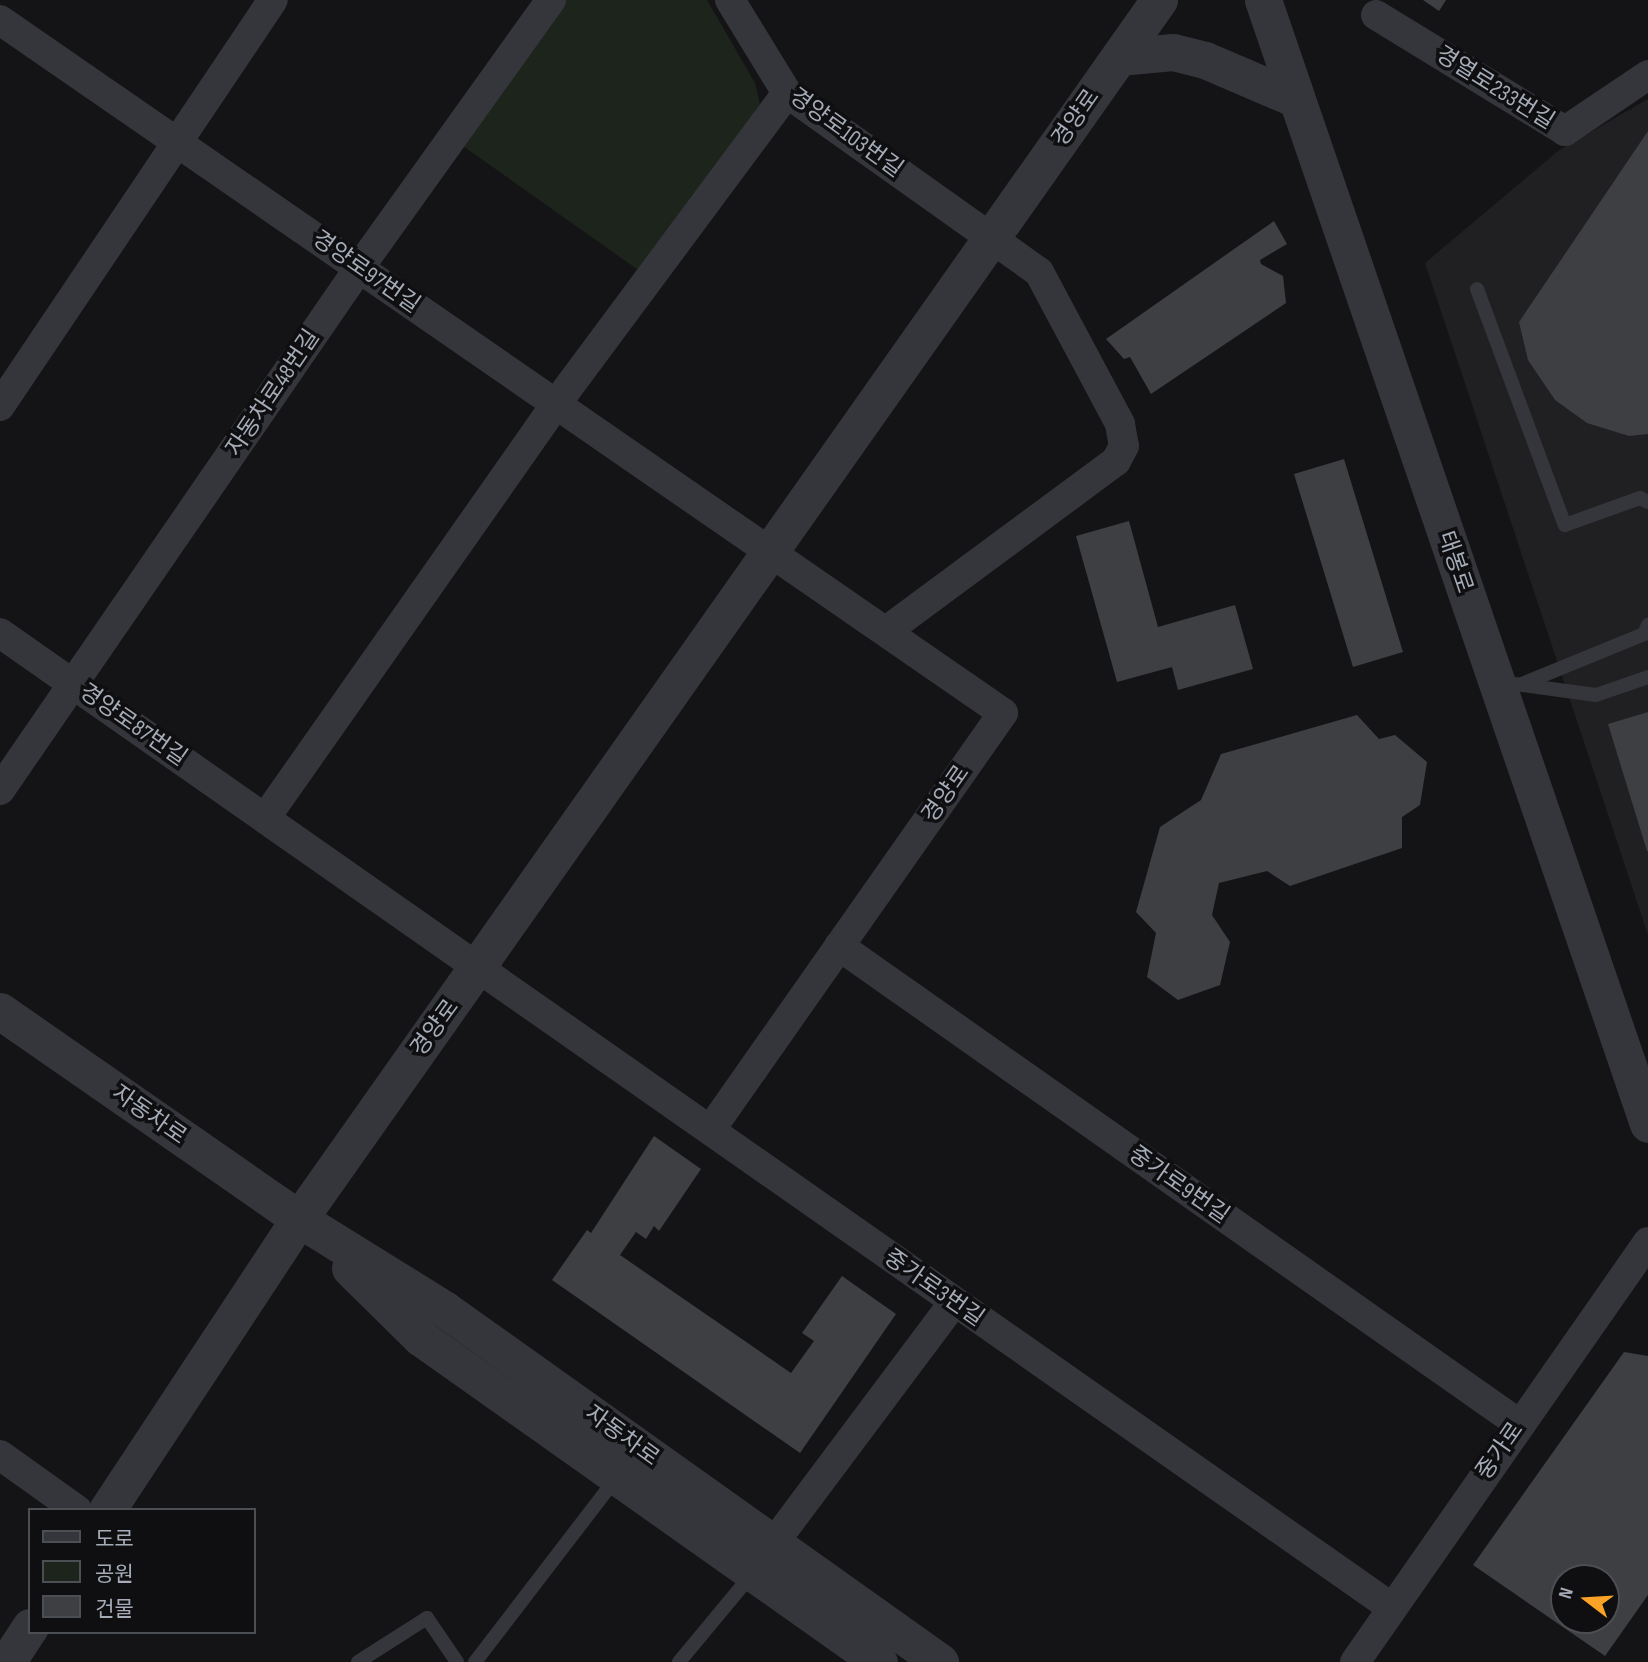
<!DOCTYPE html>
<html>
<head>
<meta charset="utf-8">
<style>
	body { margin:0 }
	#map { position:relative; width:1648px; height:1662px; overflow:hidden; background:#141416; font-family:"Sofia Sans Condensed","Noto Sans KR",sans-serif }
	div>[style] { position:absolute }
	.built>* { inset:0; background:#202023 }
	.green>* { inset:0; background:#1c241c }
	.building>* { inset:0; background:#3e3f43 }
	.service>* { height:14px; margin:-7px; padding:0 7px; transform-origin:7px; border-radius:7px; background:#35363b }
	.minor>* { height:30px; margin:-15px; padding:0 15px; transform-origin:15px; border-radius:15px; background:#35363b }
	.tertiary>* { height:37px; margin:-18.5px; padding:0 18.5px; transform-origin:18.5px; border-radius:18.5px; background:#35363b }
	span { translate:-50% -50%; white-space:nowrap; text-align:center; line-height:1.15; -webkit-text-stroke:7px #0f0f11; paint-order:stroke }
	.street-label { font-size:23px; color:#a5acb7 }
	.legend { position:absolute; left:28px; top:1508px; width:228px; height:126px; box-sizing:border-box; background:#0f0f11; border:2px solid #4b4e53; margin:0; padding:9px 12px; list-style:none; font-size:21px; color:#a5acb7 }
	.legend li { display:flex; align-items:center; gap:14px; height:35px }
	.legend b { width:35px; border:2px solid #4b4e53 }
	.north { position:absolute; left:1550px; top:1564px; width:70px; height:70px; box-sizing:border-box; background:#0f0f11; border:2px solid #4b4e53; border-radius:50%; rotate:287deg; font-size:19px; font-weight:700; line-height:28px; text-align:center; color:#a5acb7 }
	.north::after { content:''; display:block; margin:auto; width:24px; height:32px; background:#fba327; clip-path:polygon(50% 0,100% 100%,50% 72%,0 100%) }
</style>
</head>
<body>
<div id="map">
	<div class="built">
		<div style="clip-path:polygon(1648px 99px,1648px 935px,1425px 263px,1558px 151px)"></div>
	</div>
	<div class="green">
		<div style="clip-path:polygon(563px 0,707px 0,755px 83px,760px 104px,641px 272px,460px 144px)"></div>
	</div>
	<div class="building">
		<div style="clip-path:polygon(1423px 0,1446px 0,1439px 11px)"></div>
		<div style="clip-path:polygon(1648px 131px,1648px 434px,1629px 436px,1587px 423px,1555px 400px,1528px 360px,1519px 322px)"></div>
		<div style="clip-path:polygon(1274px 221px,1287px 244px,1260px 260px,1261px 264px,1283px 276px,1286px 303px,1151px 394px,1130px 357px,1124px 359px,1106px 339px)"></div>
		<div style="clip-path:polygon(1344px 459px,1403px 652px,1353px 667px,1294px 474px)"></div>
		<div style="clip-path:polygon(1129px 521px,1158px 627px,1235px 605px,1253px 669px,1178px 690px,1172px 667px,1117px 682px,1076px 536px)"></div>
		<div style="clip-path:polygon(1648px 712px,1648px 851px,1647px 851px,1608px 724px)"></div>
		<div style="clip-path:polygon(1357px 715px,1379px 739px,1395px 735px,1427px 762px,1420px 805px,1402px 817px,1402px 848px,1290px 886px,1267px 871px,1219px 883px,1212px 915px,1230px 942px,1220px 985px,1178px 1000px,1147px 977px,1156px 933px,1136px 912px,1160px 827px,1201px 800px,1221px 754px)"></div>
		<div style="clip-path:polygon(654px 1136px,701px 1169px,659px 1231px,654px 1226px,646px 1239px,636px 1232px,620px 1255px,791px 1373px,814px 1341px,802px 1333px,842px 1276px,896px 1314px,800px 1453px,552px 1280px,587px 1230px,591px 1233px)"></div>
		<div style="clip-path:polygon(evenodd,1624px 1352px,1648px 1356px,1648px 1595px,1605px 1656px,1473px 1565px,1624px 1352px,1564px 1578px,1606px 1578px,1606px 1620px,1564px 1620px,1564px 1578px)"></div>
	</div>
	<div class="service">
		<div style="left:1477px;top:289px;width:252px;rotate:69.6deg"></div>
		<div style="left:1565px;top:525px;width:80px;rotate:-19.8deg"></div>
		<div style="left:1640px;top:498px;width:9px;rotate:27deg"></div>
		<div style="left:1500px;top:682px;width:97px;rotate:7.7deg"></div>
		<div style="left:1596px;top:695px;width:55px;rotate:-19.1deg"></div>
		<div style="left:1522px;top:684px;width:132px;rotate:-22.3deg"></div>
		<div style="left:1644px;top:634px;width:10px;rotate:-66deg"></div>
		<div style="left:358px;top:1662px;width:82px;rotate:-32.5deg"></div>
		<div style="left:427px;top:1618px;width:53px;rotate:55.7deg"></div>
		<div style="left:475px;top:1662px;width:232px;rotate:-52.5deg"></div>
		<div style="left:679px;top:1662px;width:114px;rotate:-50.3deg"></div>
	</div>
	<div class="minor">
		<div style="left:730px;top:0;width:109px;rotate:58.5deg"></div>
		<div style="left:787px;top:93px;width:309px;rotate:35.4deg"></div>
		<div style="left:1039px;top:272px;width:172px;rotate:61.9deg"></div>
		<div style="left:1120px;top:424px;width:22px;rotate:80deg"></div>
		<div style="left:1124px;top:446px;width:17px;rotate:118deg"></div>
		<div style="left:1116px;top:461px;width:286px;rotate:143.5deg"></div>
		<div style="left:1376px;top:15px;width:222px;rotate:31.5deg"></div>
		<div style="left:1565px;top:131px;width:100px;rotate:-34deg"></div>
		<div style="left:0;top:20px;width:1219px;rotate:34.64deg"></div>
		<div style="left:1003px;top:713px;width:508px;rotate:125.07deg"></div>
		<div style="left:0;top:406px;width:489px;rotate:-56.1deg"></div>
		<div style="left:0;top:633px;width:1698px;rotate:35deg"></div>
		<div style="left:0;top:790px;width:634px;rotate:-55.48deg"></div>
		<div style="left:359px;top:268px;width:330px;rotate:-54.4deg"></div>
		<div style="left:266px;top:817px;width:505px;rotate:-54.92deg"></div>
		<div style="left:556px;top:404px;width:387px;rotate:-53.4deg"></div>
		<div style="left:839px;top:946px;width:831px;rotate:35.1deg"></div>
		<div style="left:0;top:1455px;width:95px;rotate:35.5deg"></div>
		<div style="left:773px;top:1544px;width:302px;rotate:-53.2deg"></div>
		<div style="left:1355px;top:1662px;width:512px;rotate:-55.1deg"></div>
	</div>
	<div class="tertiary">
		<div style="left:1263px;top:0;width:1188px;rotate:71.09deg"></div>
		<div style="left:1119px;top:57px;width:54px;rotate:-5.3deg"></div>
		<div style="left:1173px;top:52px;width:33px;rotate:14deg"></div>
		<div style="left:1205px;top:60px;width:99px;rotate:23.2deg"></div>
		<div style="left:0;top:1011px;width:364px;rotate:34.8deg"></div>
		<div style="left:299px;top:1219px;width:171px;rotate:31.8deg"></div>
		<div style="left:444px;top:1309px;width:609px;rotate:35.44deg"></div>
		<div style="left:350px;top:1268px;width:100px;rotate:44.6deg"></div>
		<div style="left:421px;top:1338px;width:561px;rotate:35.28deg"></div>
		<div style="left:107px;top:1510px;width:349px;rotate:-56.6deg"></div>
		<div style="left:299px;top:1219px;width:1492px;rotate:-54.8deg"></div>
		<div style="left:7px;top:1662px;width:42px;rotate:-56.7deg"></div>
	</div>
	<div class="street-label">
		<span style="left:1495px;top:88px;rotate:32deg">경열로233번길</span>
		<span style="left:1076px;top:118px;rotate:-55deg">경양로</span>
		<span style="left:846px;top:133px;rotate:36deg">경양로103번길</span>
		<span style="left:366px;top:272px;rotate:35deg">경양로97번길</span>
		<span style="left:273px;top:393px;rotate:-56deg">자동차로48번길</span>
		<span style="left:1455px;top:562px;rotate:71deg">태봉로</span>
		<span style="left:133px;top:725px;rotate:35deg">경양로87번길</span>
		<span style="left:946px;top:794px;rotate:-55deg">경양로</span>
		<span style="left:435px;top:1028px;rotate:-54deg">경양로</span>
		<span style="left:149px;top:1115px;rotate:35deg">자동차로</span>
		<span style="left:1179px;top:1185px;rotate:35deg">중가로9번길</span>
		<span style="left:934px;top:1288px;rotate:35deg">중가로3번길</span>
		<span style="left:622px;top:1436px;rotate:36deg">자동차로</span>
		<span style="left:1500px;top:1451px;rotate:-55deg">중가로</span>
	</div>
	<ul class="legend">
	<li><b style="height:9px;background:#35363b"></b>도로</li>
	<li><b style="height:19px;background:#1c241c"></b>공원</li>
	<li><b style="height:19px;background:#3e3f43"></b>건물</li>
	</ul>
	<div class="north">N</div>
</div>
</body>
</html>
